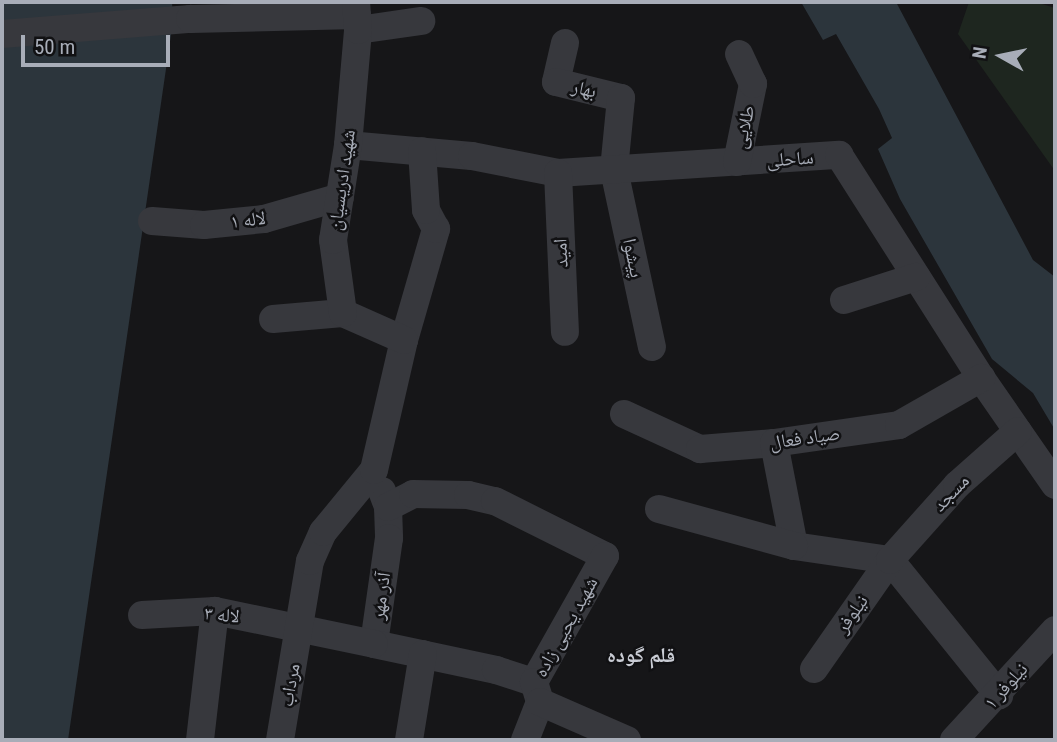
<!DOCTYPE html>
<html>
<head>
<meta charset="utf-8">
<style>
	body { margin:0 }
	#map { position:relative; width:1057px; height:742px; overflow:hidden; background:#161618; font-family:"Roboto Condensed","Noto Naskh Arabic",sans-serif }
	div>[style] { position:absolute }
	.green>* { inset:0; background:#1e261f }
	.water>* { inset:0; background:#2c353c }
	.minor>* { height:28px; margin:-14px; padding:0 14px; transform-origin:14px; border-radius:14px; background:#37383d }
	span { translate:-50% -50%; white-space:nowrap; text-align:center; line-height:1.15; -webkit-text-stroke:5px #111113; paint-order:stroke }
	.street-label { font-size:19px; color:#a8adb8 }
	.neighbourhood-label { font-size:21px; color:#c9ccd4; font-weight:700 }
	.frame { position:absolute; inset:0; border:4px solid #a8adb8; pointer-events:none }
	.north { position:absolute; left:966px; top:21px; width:70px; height:70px; -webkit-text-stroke:5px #111113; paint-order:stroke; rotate:279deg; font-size:19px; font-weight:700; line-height:28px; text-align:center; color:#a8adb8 }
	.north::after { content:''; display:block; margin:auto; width:24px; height:32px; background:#a8adb8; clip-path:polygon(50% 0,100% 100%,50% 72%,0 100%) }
	.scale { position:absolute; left:21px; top:35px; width:149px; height:32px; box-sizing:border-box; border:4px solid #a8adb8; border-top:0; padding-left:9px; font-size:21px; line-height:24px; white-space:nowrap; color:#a8adb8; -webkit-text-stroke:5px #111113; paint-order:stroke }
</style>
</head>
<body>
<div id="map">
	<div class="green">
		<div style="clip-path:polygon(969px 2px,1036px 2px,1055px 8px,1055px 171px,958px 34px)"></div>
	</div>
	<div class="water">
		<div style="clip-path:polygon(2px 2px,172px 2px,173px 21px,68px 740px,2px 740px)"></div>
		<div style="clip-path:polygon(801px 2px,896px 2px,1033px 260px,1055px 277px,1055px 430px,1033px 393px,992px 359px,900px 199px,878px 149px,892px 138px,879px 109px,836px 34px,823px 40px)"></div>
	</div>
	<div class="minor">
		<div style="left:358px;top:30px;width:64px;rotate:-8.1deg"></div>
		<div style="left:2px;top:34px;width:189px;rotate:-4.6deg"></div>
		<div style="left:190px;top:19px;width:167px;rotate:-1.4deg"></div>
		<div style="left:565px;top:43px;width:40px;rotate:103deg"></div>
		<div style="left:556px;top:82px;width:67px;rotate:13.8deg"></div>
		<div style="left:621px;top:98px;width:72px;rotate:95.6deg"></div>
		<div style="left:614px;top:170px;width:181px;rotate:77.9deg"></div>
		<div style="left:348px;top:145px;width:124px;rotate:5.1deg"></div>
		<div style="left:472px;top:156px;width:88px;rotate:11.2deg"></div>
		<div style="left:558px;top:173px;width:282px;rotate:-3.7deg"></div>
		<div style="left:839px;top:155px;width:264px;rotate:57.5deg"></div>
		<div style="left:981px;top:378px;width:130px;rotate:55.3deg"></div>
		<div style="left:737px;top:162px;width:80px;rotate:-78.4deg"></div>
		<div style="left:753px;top:84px;width:33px;rotate:-115deg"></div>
		<div style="left:558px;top:173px;width:159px;rotate:87.5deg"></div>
		<div style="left:152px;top:221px;width:52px;rotate:4.4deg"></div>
		<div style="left:204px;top:225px;width:60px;rotate:-5.7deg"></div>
		<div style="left:264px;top:219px;width:79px;rotate:-16.1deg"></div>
		<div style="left:844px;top:300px;width:76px;rotate:-17.7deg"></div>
		<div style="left:273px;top:319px;width:70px;rotate:-4.9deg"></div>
		<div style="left:404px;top:340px;width:116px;rotate:-73.9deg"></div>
		<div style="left:436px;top:229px;width:21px;rotate:-118deg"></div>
		<div style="left:426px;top:210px;width:59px;rotate:-93.9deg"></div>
		<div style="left:624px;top:414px;width:84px;rotate:24.7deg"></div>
		<div style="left:700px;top:449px;width:74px;rotate:-4.6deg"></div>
		<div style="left:774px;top:443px;width:126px;rotate:-8.2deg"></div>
		<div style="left:899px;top:425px;width:95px;rotate:-29.8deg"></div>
		<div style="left:774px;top:443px;width:105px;rotate:79deg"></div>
		<div style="left:794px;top:546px;width:97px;rotate:8.3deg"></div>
		<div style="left:890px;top:560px;width:174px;rotate:51.1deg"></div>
		<div style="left:382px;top:491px;width:17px;rotate:69deg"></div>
		<div style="left:388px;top:507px;width:31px;rotate:88deg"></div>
		<div style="left:389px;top:538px;width:107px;rotate:98.1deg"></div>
		<div style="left:374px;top:644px;width:125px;rotate:12deg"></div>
		<div style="left:496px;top:670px;width:40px;rotate:18deg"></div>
		<div style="left:388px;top:507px;width:28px;rotate:-27deg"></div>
		<div style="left:413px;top:494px;width:55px;rotate:1deg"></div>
		<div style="left:468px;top:495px;width:28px;rotate:13deg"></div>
		<div style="left:495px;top:501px;width:123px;rotate:26.6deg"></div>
		<div style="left:605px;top:556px;width:145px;rotate:119.4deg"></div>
		<div style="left:534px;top:682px;width:21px;rotate:73deg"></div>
		<div style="left:540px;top:702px;width:41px;rotate:111.5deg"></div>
		<div style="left:659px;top:509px;width:140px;rotate:15.3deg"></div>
		<div style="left:142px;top:615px;width:73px;rotate:-3.1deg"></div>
		<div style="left:215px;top:611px;width:162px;rotate:11.7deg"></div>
		<div style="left:814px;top:669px;width:133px;rotate:-55.1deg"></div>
		<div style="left:890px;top:560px;width:101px;rotate:-48.2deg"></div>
		<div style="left:957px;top:485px;width:81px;rotate:-41.5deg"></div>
		<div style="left:540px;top:702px;width:95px;rotate:23.6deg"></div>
		<div style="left:200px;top:740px;width:130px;rotate:-83.4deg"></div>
		<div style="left:280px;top:740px;width:181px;rotate:-80.5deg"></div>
		<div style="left:310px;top:561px;width:32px;rotate:-66deg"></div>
		<div style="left:323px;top:532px;width:80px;rotate:-50.6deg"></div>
		<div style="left:374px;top:470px;width:133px;rotate:-77deg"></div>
		<div style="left:404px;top:340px;width:67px;rotate:-156.1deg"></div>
		<div style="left:343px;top:313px;width:74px;rotate:-97.8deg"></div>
		<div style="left:333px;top:240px;width:96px;rotate:-81deg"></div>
		<div style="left:348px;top:145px;width:115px;rotate:-85deg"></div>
		<div style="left:358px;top:30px;width:28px;rotate:-94deg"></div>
		<div style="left:409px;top:740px;width:87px;rotate:-80.8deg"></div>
		<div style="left:954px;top:740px;width:149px;rotate:-47.4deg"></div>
	</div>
	<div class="street-label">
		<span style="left:584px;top:89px;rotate:14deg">بهار</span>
		<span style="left:744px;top:127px;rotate:-78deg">طلایی</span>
		<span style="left:790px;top:159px;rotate:-4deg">ساحلی</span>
		<span style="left:342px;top:180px;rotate:-82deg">شهید ادریسیان</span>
		<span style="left:248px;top:220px;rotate:-7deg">لاله ۱</span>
		<span style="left:561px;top:253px;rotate:-93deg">امید</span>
		<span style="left:633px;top:258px;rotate:78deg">پیشوا</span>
		<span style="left:805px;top:438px;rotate:-8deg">صیاد فعال</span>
		<span style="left:951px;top:493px;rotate:-46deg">مسجد</span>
		<span style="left:381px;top:596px;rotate:-82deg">آذر مهر</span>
		<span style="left:852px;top:614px;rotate:-55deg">نیلوفر</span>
		<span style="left:222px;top:615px;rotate:6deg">لاله ۳</span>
		<span style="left:566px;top:627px;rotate:-61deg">شهید یحیی زاده</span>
		<span style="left:290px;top:685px;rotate:-80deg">مرداب</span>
		<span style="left:1006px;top:686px;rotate:-48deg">نیلوفر ۱</span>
	</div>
	<div class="neighbourhood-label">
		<span style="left:641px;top:655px">قلم گوده</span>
	</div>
	<div class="frame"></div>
	<div class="north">N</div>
	<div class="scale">50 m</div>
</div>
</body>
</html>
